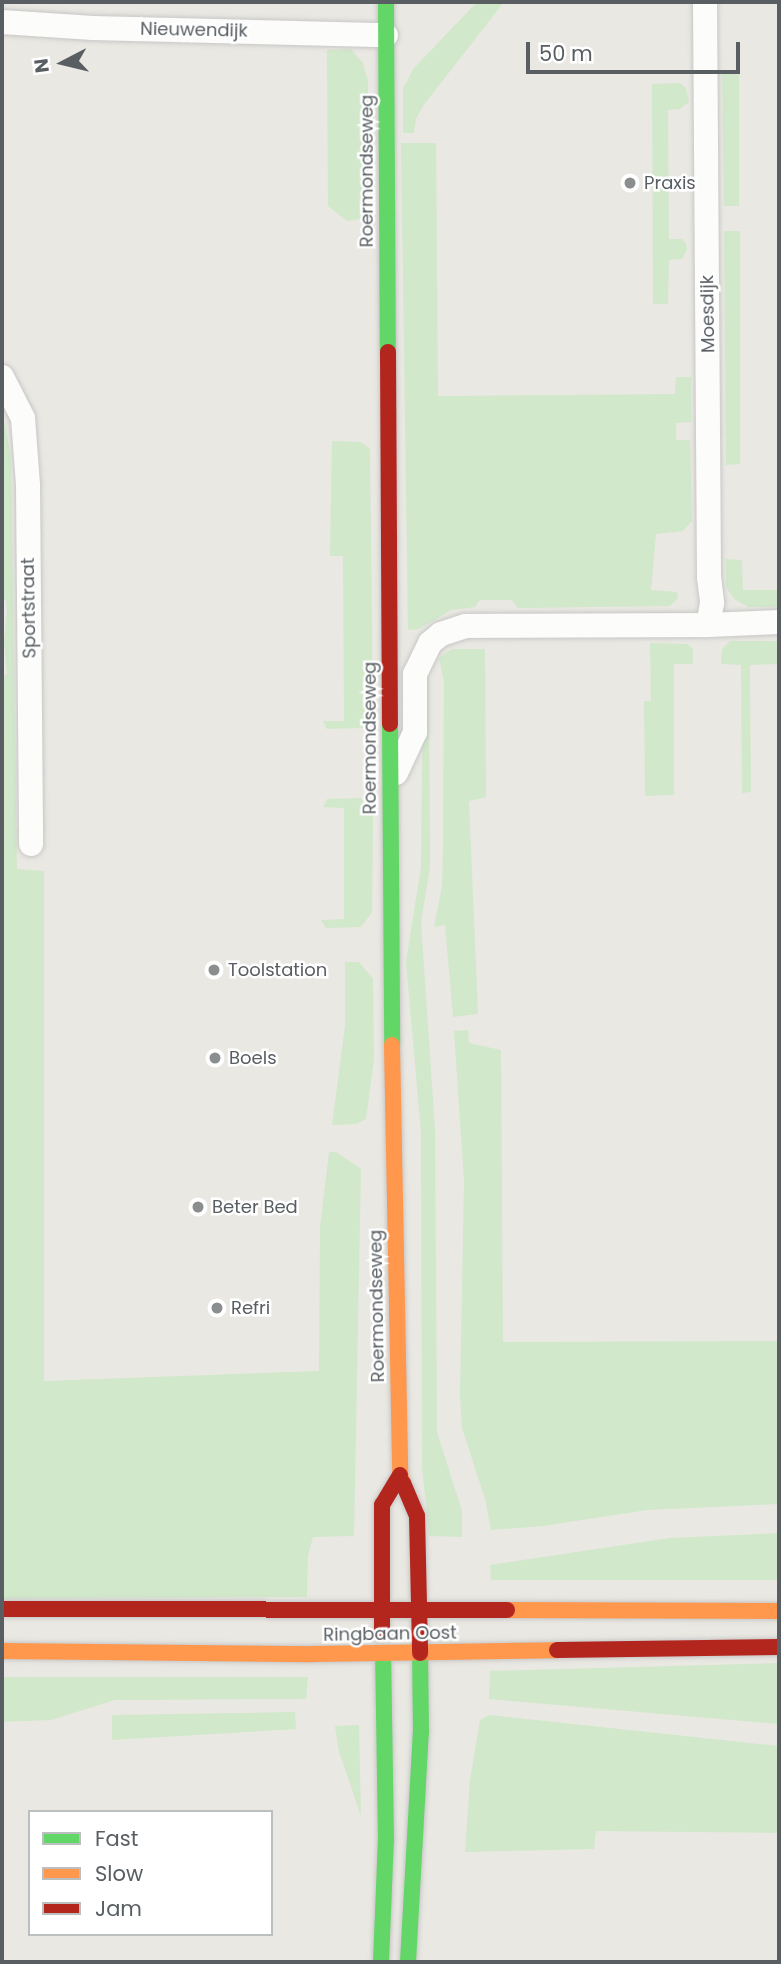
<!DOCTYPE html>
<html>
<head>
<meta charset="utf-8">
<style>
	body { margin:0 }
	#map { position:relative; width:781px; height:1964px; overflow:hidden; background:#eae8e2; font-family:Poppins,sans-serif }
	div>[style] { position:absolute }
	.green>* { inset:0; background:#d1e8cb }
	.roads { filter:drop-shadow(0 0 2px #c7c7c7) drop-shadow(0 0 2px #c7c7c7) }
	.street>* { height:24px; margin:-12px; padding:0 12px; transform-origin:12px; border-radius:12px; background:#fcfcfb }
	.fast>* { height:16px; margin:-8px; padding:0 8px; transform-origin:8px; border-radius:8px; background:#63d668 }
	.slow>* { height:16px; margin:-8px; padding:0 8px; transform-origin:8px; border-radius:8px; background:#ff974d }
	.jam>* { height:16px; margin:-8px; padding:0 8px; transform-origin:8px; border-radius:8px; background:#b3261e }
	.dots>* { width:19px; height:19px; translate:-50% -50%; box-sizing:border-box; border:4px solid #fff; border-radius:50% }
	span { translate:-50% -50%; white-space:nowrap; text-align:center; line-height:1.15; -webkit-text-stroke:5px #fff; paint-order:stroke }
	.street-label { font-size:18px; color:#585e62 }
	.poi-label { font-size:18px; color:#585e62 }
	.left { translate:0 -50%; text-align:left }
	.frame { position:absolute; inset:0; border:4px solid #585e62; pointer-events:none }
	.legend { position:absolute; left:28px; top:1810px; width:245px; height:126px; box-sizing:border-box; background:#fff; border:2px solid #bcbfc0; margin:0; padding:9px 12px; list-style:none; font-size:21px; color:#585e62 }
	.legend li { display:flex; align-items:center; gap:14px; height:35px }
	.legend b { width:35px; border:2px solid #bcbfc0 }
	.north { position:absolute; left:28px; top:28px; width:70px; height:70px; -webkit-text-stroke:5px #fff; paint-order:stroke; rotate:263deg; font-size:19px; font-weight:700; line-height:28px; text-align:center; color:#585e62 }
	.north::after { content:''; display:block; margin:auto; width:24px; height:32px; background:#585e62; clip-path:polygon(50% 0,100% 100%,50% 72%,0 100%) }
	.scale { position:absolute; left:526px; top:42px; width:214px; height:32px; box-sizing:border-box; border:4px solid #585e62; border-top:0; padding-left:9px; font-size:21px; line-height:24px; white-space:nowrap; color:#585e62; -webkit-text-stroke:5px #fff; paint-order:stroke }
</style>
</head>
<body>
<div id="map">
	<div class="green">
		<div style="clip-path:polygon(477px 2px,504px 2px,423px 106px,416px 119px,414px 133px,403px 133px,403px 88px,414px 68px)"></div>
		<div style="clip-path:polygon(351px 49px,363px 63px,368px 81px,368px 207px,360px 219px,347px 221px,328px 206px,327px 50px)"></div>
		<div style="clip-path:polygon(722px 70px,739px 71px,739px 206px,724px 206px)"></div>
		<div style="clip-path:polygon(680px 83px,686px 88px,689px 102px,680px 109px,668px 110px,669px 239px,682px 239px,686px 243px,687px 250px,682px 259px,669px 260px,668px 304px,653px 304px,652px 84px)"></div>
		<div style="clip-path:polygon(401px 143px,436px 143px,438px 396px,675px 394px,676px 377px,691px 377px,691px 422px,676px 423px,676px 440px,690px 440px,692px 521px,683px 531px,656px 534px,651px 590px,677px 592px,678px 598px,670px 606px,518px 608px,512px 600px,480px 600px,475px 607px,451px 610px,419px 629px,408px 630px)"></div>
		<div style="clip-path:polygon(724px 231px,740px 231px,740px 464px,726px 465px)"></div>
		<div style="clip-path:polygon(2px 409px,11px 457px,17px 869px,44px 871px,44px 1381px,319px 1371px,320px 1227px,329px 1152px,336px 1152px,361px 1169px,354px 1536px,313px 1537px,308px 1556px,307px 1597px,2px 1599px,2px 678px,7px 674px,4px 642px,7px 610px,6px 600px,2px 598px)"></div>
		<div style="clip-path:polygon(332px 441px,361px 442px,370px 449px,373px 722px,362px 728px,327px 729px,323px 721px,344px 721px,343px 556px,330px 556px)"></div>
		<div style="clip-path:polygon(726px 559px,742px 560px,743px 590px,779px 590px,779px 607px,748px 607px,734px 599px,726px 587px)"></div>
		<div style="clip-path:polygon(730px 641px,779px 641px,779px 664px,750px 665px,751px 792px,742px 793px,741px 665px,721px 664px,722px 649px)"></div>
		<div style="clip-path:polygon(650px 643px,688px 644px,693px 649px,693px 664px,674px 664px,674px 795px,645px 796px,644px 701px,651px 701px)"></div>
		<div style="clip-path:polygon(452px 649px,485px 649px,486px 797px,469px 801px,478px 1014px,453px 1017px,445px 925px,434px 927px,442px 886px,443px 848px,444px 682px,439px 658px)"></div>
		<div style="clip-path:polygon(429px 677px,430px 867px,421px 922px,435px 1130px,437px 1432px,462px 1511px,462px 1537px,429px 1536px,422px 1466px,421px 1132px,406px 962px,421px 867px,423px 678px)"></div>
		<div style="clip-path:polygon(361px 798px,373px 816px,372px 912px,361px 927px,326px 928px,321px 920px,344px 919px,344px 808px,323px 807px,327px 799px)"></div>
		<div style="clip-path:polygon(345px 962px,359px 962px,373px 979px,374px 1059px,366px 1119px,356px 1124px,332px 1125px,345px 1026px)"></div>
		<div style="clip-path:polygon(468px 1030px,469px 1043px,501px 1050px,503px 1342px,779px 1341px,779px 1504px,647px 1510px,543px 1526px,491px 1530px,485px 1499px,462px 1428px,460px 1396px,464px 1181px,454px 1031px)"></div>
		<div style="clip-path:polygon(779px 1533px,779px 1580px,491px 1580px,490px 1565px,670px 1538px)"></div>
		<div style="clip-path:polygon(779px 1663px,779px 1724px,489px 1699px,490px 1671px)"></div>
		<div style="clip-path:polygon(2px 1677px,308px 1677px,306px 1699px,115px 1700px,51px 1720px,2px 1722px)"></div>
		<div style="clip-path:polygon(295px 1712px,296px 1729px,112px 1740px,112px 1715px)"></div>
		<div style="clip-path:polygon(489px 1715px,779px 1746px,779px 1833px,596px 1831px,594px 1849px,465px 1852px,470px 1780px,480px 1720px)"></div>
		<div style="clip-path:polygon(359px 1725px,361px 1816px,339px 1752px,335px 1726px)"></div>
	</div>
	<div class="roads">
		<div class="street">
			<div style="left:705px;top:2px;width:575px;rotate:89.6deg"></div>
			<div style="left:709px;top:577px;width:26px;rotate:83deg"></div>
			<div style="left:712px;top:603px;width:22px;rotate:100deg"></div>
			<div style="left:708px;top:625px;width:71px;rotate:-2.4deg"></div>
			<div style="left:2px;top:22px;width:91px;rotate:3.8deg"></div>
			<div style="left:93px;top:28px;width:293px;rotate:1.4deg"></div>
			<div style="left:2px;top:377px;width:46px;rotate:62.9deg"></div>
			<div style="left:23px;top:418px;width:67px;rotate:85.7deg"></div>
			<div style="left:28px;top:485px;width:359px;rotate:89.5deg"></div>
			<div style="left:396px;top:773px;width:45px;rotate:-65.1deg"></div>
			<div style="left:415px;top:732px;width:58px;rotate:-90deg"></div>
			<div style="left:415px;top:674px;width:34px;rotate:-64deg"></div>
			<div style="left:430px;top:643px;width:14px;rotate:-39deg"></div>
			<div style="left:441px;top:634px;width:25px;rotate:-18deg"></div>
			<div style="left:465px;top:626px;width:243px;rotate:-0.2deg"></div>
		</div>
		<div class="fast">
			<div style="left:386px;top:2px;width:350px;rotate:89.7deg"></div>
			<div style="left:390px;top:724px;width:321px;rotate:89.6deg"></div>
			<div style="left:381px;top:1962px;width:122px;rotate:-87.7deg"></div>
			<div style="left:386px;top:1840px;width:187px;rotate:-90.9deg"></div>
			<div style="left:408px;top:1962px;width:230px;rotate:-86.8deg"></div>
			<div style="left:421px;top:1732px;width:79px;rotate:-90.7deg"></div>
		</div>
		<div class="slow">
			<div style="left:392px;top:1045px;width:430px;rotate:88.9deg"></div>
			<div style="left:400px;top:1475px;width:9px;rotate:69deg"></div>
			<div style="left:507px;top:1610px;width:272px;rotate:0.2deg"></div>
			<div style="left:2px;top:1651px;width:311px;rotate:0.6deg"></div>
			<div style="left:313px;top:1654px;width:244px;rotate:-0.9deg"></div>
		</div>
		<div class="jam">
			<div style="left:388px;top:352px;width:372px;rotate:89.7deg"></div>
			<div style="left:403px;top:1483px;width:36px;rotate:67deg"></div>
			<div style="left:417px;top:1516px;width:137px;rotate:88.7deg"></div>
			<div style="left:2px;top:1609px;width:505px;rotate:0.11deg"></div>
			<div style="left:382px;top:1634px;width:129px;rotate:-90deg"></div>
			<div style="left:382px;top:1505px;width:35px;rotate:-59deg"></div>
			<div style="left:557px;top:1650px;width:222px;rotate:-0.8deg"></div>
		</div>
	</div>
	<div class="dots">
		<div style="left:630px;top:183px;background:#8b8e8f"></div>
		<div style="left:214px;top:970px;background:#8b8e8f"></div>
		<div style="left:215px;top:1058px;background:#8b8e8f"></div>
		<div style="left:198px;top:1207px;background:#8b8e8f"></div>
		<div style="left:217px;top:1308px;background:#8b8e8f"></div>
	</div>
	<div class="street-label">
		<span style="left:194px;top:30px;rotate:1deg">Nieuwendijk</span>
		<span style="left:367px;top:171px;rotate:-90deg">Roermondseweg</span>
		<span style="left:708px;top:314px;rotate:-91deg">Moesdijk</span>
		<span style="left:29px;top:608px;rotate:-91deg">Sportstraat</span>
		<span style="left:370px;top:738px;rotate:-90deg">Roermondseweg</span>
		<span style="left:377px;top:1306px;rotate:-91deg">Roermondseweg</span>
		<span style="left:390px;top:1634px;rotate:-1deg">Ringbaan Oost</span>
	</div>
	<div class="poi-label">
		<span class="left" style="left:644px;top:183px">Praxis</span>
		<span class="left" style="left:228px;top:970px">Toolstation</span>
		<span class="left" style="left:229px;top:1058px">Boels</span>
		<span class="left" style="left:212px;top:1207px">Beter Bed</span>
		<span class="left" style="left:231px;top:1308px">Refri</span>
	</div>
	<div class="frame"></div>
	<ul class="legend">
	<li><b style="height:9px;background:#63d668"></b>Fast</li>
	<li><b style="height:9px;background:#ff974d"></b>Slow</li>
	<li><b style="height:9px;background:#b3261e"></b>Jam</li>
	</ul>
	<div class="north">N</div>
	<div class="scale">50 m</div>
</div>
</body>
</html>
